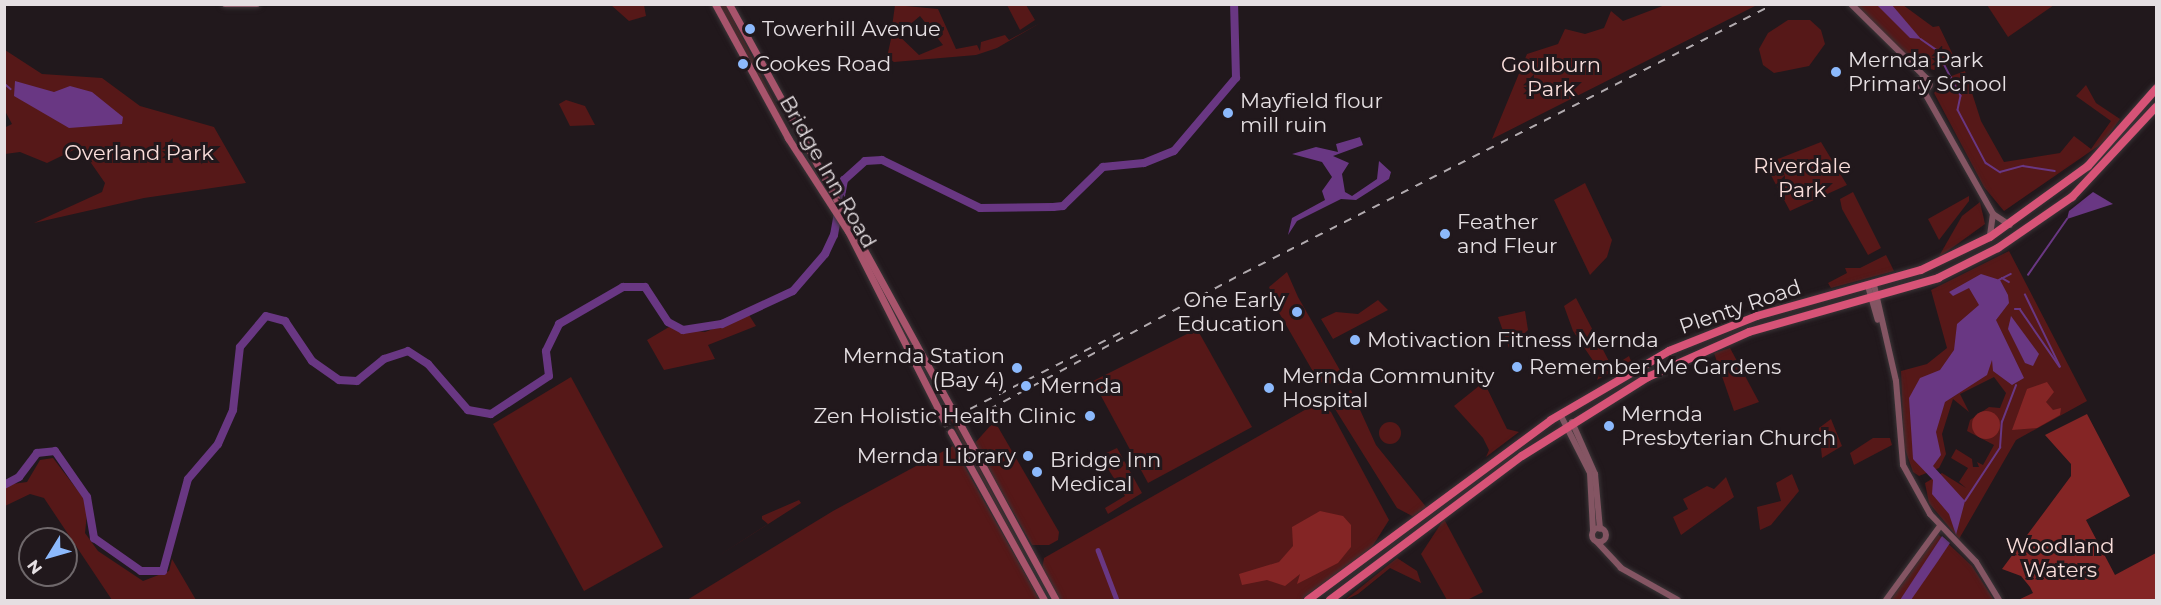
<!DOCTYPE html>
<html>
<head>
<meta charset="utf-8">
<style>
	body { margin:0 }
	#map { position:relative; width:2161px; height:605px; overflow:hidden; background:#21181c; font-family:Montserrat,sans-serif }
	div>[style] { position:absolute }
	.green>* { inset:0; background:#561818 }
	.round { border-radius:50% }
	.forest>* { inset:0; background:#842525 }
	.water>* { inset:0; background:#693783 }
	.stream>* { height:1.5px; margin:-0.75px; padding:0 0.75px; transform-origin:0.75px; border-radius:0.75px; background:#693783 }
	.canal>* { height:4.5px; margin:-2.25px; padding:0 2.25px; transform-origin:2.25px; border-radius:2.25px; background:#693783 }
	.river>* { height:8px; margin:-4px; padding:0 4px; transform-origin:4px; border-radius:4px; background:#693783 }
	.primary-tunnel>* { height:7px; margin-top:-3.5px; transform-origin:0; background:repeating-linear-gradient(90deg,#3e363a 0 7px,transparent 0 10.5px) }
	.roads { filter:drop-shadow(0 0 2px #3a3437) drop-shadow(0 0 2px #3a3437) }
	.secondary>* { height:6px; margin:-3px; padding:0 3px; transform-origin:3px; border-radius:3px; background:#845563 }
	.secondary>.ring { margin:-3px; padding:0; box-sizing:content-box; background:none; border:6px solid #845563; border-radius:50% }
	.primary>* { height:7px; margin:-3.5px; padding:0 3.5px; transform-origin:3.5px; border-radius:3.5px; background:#a8546c }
	.highway>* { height:8px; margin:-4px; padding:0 4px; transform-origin:4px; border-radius:4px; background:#d75377 }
	.rail>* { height:1.5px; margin-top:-0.75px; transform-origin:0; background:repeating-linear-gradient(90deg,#b2abaf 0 8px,transparent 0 16px) }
	.dots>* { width:16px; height:16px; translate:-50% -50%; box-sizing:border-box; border:3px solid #21181c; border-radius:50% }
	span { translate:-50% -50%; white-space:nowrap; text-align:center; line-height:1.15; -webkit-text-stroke:6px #21181c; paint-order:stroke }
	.poi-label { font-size:21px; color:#e5dfe2 }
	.left { translate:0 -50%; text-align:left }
	.right { translate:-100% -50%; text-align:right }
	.park-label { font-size:21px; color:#f9ddda }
	.street-label { font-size:21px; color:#e5dfe2 }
	.frame { position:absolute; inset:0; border:6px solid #e5dfe2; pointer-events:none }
	.north { position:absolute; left:18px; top:527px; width:60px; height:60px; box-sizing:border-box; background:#21181c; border:2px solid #6f686b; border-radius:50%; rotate:233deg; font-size:16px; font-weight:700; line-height:24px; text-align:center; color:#e5dfe2 }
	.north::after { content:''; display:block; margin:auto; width:21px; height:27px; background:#8cb9fc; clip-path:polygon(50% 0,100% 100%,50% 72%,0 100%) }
</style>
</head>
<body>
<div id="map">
	<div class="green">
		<div style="clip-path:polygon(611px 5px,644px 5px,646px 16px,629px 21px)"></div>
		<div style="clip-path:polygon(717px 5px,726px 5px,788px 129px,787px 129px)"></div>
		<div style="clip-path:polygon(895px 5px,938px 9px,956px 49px,977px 45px,980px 51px,981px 42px,1005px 35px,1009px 40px,1042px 22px,997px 48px,976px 55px,894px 62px,887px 57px,893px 30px,919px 55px,943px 45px,920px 16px,901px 32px,892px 27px)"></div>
		<div style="clip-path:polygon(1007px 5px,1026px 5px,1035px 20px,1020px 30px)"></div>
		<div style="clip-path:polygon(1665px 5px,1757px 5px,1492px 139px,1527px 54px,1558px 44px,1565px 29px,1585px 34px,1604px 28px,1611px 11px,1623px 21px)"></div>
		<div style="clip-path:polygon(1856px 5px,1903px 5px,1933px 27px,1939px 26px,1956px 61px,1934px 70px,1916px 65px)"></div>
		<div style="clip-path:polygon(1987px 5px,2054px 5px,2008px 37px)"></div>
		<div style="clip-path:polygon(1788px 20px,1810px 20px,1821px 30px,1825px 44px,1809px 66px,1774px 73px,1763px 65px,1759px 49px,1768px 33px)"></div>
		<div style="clip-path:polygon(5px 50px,42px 74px,102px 78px,140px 106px,214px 127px,246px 183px,144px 198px,34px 223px,102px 192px,105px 183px,80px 147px,47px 163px,20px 152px,5px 154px,4px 128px,12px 124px,5px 111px)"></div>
		<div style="clip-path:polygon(1965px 71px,1981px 121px,2004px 162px,2060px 153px,2074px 136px,2091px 149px,2111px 121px,2076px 96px,2086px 85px,2096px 103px,2120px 119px,2104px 142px,2004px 211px,1984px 187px,1934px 93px,1946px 78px)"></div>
		<div style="clip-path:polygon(566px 100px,585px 106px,595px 125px,570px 126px,559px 104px)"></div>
		<div style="clip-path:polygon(1821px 142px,1847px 185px,1790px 211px,1765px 164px)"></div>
		<div style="clip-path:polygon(1585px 183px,1612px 240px,1607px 257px,1590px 275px,1554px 200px)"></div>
		<div style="clip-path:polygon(1853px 192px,1881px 248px,1868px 255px,1842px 209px,1840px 199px)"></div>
		<div style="clip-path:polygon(1969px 196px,1969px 201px,1939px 240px,1928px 219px)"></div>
		<div style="clip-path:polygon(1980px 202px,1985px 224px,1938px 258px,1962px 216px)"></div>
		<div style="clip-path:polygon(2009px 251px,2087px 401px,2016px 440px,1959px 539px,1929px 503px,1925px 483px,1942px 473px,1966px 488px,1959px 482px,1968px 468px,1951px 458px,1956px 449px,1972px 459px,1973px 467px,1979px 467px,1977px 462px,1983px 465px,1994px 445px,1967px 431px,1970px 420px,1989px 407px,2000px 408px,2006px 393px,1994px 377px,1960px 394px,1969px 412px,1953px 399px,1942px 434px,1946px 454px,1939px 468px,1919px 476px,1913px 472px,1904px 446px,1901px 371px,1927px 364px,1947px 348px,1931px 290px)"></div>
		<div style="clip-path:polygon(1886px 255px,1894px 271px,1831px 288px,1828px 283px,1847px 273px,1845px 268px,1860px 268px)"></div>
		<div style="clip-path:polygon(1287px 272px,1298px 297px,1349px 386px,1319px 382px,1278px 311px,1269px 287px)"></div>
		<div style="clip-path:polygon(1576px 298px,1612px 367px,1629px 356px,1631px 361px,1597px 380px,1600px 371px,1573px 331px,1564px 306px)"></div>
		<div style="clip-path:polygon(1378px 300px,1388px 310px,1333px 339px,1321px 319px,1336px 312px,1358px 314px)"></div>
		<div style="clip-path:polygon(1525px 311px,1528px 330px,1509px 348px,1498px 317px)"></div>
		<div style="clip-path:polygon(749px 315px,756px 326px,708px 345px,715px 359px,664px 370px,647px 340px,669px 327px,705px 332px)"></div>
		<div style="clip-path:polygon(1197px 329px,1252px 427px,1148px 483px,1093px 381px)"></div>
		<div style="clip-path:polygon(1730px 348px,1759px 402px,1734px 411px,1714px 353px)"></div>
		<div style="clip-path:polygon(571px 377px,663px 547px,584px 591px,493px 424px)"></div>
		<div style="clip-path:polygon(1484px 382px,1507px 429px,1519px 432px,1486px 457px,1489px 450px,1483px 438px,1454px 406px)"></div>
		<div style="clip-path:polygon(1351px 390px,1376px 445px,1427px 508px,1414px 517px,1397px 508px,1335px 409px,1333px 397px)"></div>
		<div style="clip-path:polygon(1317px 403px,1331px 412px,1389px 520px,1372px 547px,1315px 592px,1302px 600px,1059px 600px,1042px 569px,1044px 558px)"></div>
		<div style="clip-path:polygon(945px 409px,948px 409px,1025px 555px,1021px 551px)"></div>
		<div style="clip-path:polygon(1831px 419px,1842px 446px,1822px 458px,1819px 428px)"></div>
		<div class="round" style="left:1379px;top:422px;width:22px;height:22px"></div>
		<div style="clip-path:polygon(991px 425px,998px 427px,1059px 532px,1058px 540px,1049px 545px,1032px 545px,974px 444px)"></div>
		<div style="clip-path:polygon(1873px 438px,1890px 438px,1892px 445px,1854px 465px,1850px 453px)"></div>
		<div style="clip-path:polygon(953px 446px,1040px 600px,687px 600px,833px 511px)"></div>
		<div style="clip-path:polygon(1117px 448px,1142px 493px,1108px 514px,1105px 508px,1125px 496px,1100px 456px)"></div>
		<div style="clip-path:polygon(53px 458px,88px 504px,85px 533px,98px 551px,143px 581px,169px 571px,172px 559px,196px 600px,112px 600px,44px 498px,30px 494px,5px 506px,5px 485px,27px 482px,40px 460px)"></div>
		<div style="clip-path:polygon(1792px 474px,1799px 491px,1771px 525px,1760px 530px,1757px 507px,1781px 501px,1776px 483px)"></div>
		<div style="clip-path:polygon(1726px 477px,1734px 497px,1681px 535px,1673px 517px,1688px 509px,1683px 499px,1707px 486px,1714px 489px)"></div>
		<div style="clip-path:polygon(799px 500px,801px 503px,712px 560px,768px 524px,762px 519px,762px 516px)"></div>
		<div style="clip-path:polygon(1444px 519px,1483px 592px,1467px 600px,1447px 600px,1421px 554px)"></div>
		<div style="clip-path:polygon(1938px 534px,1972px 566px,1994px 600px,1890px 600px)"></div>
		<div style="clip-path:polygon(1397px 558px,1417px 571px,1421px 583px,1390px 568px,1358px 594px,1345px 600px)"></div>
	</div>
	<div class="forest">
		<div style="clip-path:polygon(2047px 382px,2054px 392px,2046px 402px,2053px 410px,2061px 408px,2060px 415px,2037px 428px,2012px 430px,2027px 389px)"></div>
		<div class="round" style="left:1972px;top:411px;width:28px;height:28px"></div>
		<div style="clip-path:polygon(2087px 414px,2130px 496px,2086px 520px,2115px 575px,2156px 553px,2156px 600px,2018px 600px,2033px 593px,2030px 587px,2021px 576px,2002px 569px,2071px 476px,2071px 464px,2045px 435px)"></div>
		<div style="clip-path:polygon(1320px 511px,1343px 516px,1351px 525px,1351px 547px,1338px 563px,1297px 584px,1300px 574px,1285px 586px,1267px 580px,1242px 585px,1239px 574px,1279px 562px,1293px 546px,1292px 527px)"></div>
	</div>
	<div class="water">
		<div style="clip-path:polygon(1877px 5px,1892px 5px,1921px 39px,1910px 38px)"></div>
		<div style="clip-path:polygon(15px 81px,54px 92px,70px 86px,92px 92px,123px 117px,122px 124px,69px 128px,14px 96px)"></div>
		<div style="clip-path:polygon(1360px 137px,1363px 145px,1333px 156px,1349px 163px,1342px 174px,1345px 192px,1352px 196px,1377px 179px,1379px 161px,1391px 172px,1389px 179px,1356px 200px,1341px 199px,1297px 221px,1288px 235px,1292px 218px,1325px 200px,1322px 191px,1332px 177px,1322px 162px,1292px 154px,1316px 147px,1338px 152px,1336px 144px)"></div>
		<div style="clip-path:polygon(2093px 192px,2113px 204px,2067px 219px,2069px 211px)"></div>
		<div style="clip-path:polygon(1981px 274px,2000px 280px,2008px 295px,2009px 303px,1996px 320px,2024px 378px,2012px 385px,1993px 371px,1992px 360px,1987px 375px,1945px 402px,1936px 432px,1941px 455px,1933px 466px,1965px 501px,1956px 535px,1949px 514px,1932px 494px,1933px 480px,1913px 459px,1909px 398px,1920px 378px,1940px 370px,1954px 350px,1957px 324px,1979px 305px,1969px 288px,1953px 296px,1949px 292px)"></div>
		<div style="clip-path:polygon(2011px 316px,2039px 354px,2033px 366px,2025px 363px,2008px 329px)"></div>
		<div style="clip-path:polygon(1942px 536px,1950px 543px,1938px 561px,1911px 600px,1900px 600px)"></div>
	</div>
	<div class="stream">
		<div style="left:1921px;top:39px;width:19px;rotate:35deg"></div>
		<div style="left:1937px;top:50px;width:30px;rotate:63deg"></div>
		<div style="left:1951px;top:77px;width:21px;rotate:62deg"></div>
		<div style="left:1961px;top:96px;width:14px;rotate:102deg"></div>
		<div style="left:1958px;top:110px;width:60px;rotate:62.2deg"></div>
		<div style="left:1986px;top:163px;width:17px;rotate:33deg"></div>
		<div style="left:2000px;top:172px;width:24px;rotate:-15deg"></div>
		<div style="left:2023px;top:166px;width:32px;rotate:9deg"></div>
		<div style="left:4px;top:83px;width:9px;rotate:41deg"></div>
		<div style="left:2028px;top:275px;width:68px;rotate:-55.1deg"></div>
		<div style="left:2002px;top:278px;width:8px;rotate:30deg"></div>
		<div style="left:1999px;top:280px;width:13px;rotate:-27deg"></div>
		<div style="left:2015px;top:309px;width:5px"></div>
		<div style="left:2020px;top:309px;width:70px;rotate:55.4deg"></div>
		<div style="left:2060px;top:367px;width:80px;rotate:-115.9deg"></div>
		<div style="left:1965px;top:501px;width:64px;rotate:-56.6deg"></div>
		<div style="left:2000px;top:448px;width:26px;rotate:-86deg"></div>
		<div style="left:2002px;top:422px;width:39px;rotate:-69deg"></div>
	</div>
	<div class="canal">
		<div style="left:1098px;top:550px;width:53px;rotate:69.2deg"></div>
	</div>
	<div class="river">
		<div style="left:4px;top:485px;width:17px;rotate:-28deg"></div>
		<div style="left:19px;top:477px;width:30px;rotate:-53deg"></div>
		<div style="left:37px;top:453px;width:18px;rotate:-6deg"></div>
		<div style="left:55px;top:451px;width:56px;rotate:55.2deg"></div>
		<div style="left:87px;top:497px;width:42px;rotate:80.3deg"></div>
		<div style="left:94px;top:538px;width:57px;rotate:35.1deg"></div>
		<div style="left:141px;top:571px;width:22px"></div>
		<div style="left:163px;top:571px;width:95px;rotate:-74.8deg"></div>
		<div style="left:188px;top:479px;width:46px;rotate:-49.4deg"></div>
		<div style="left:218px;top:444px;width:37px;rotate:-66deg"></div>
		<div style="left:233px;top:410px;width:63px;rotate:-83.7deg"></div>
		<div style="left:240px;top:347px;width:40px;rotate:-50deg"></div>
		<div style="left:266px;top:316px;width:20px;rotate:15deg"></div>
		<div style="left:285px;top:321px;width:48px;rotate:56deg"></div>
		<div style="left:312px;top:361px;width:33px;rotate:35deg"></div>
		<div style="left:339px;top:380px;width:18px;rotate:3deg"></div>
		<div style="left:357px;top:381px;width:35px;rotate:-39deg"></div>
		<div style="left:384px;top:359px;width:25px;rotate:-18deg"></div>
		<div style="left:408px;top:351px;width:24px;rotate:33deg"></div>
		<div style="left:428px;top:364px;width:61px;rotate:49deg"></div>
		<div style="left:468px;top:410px;width:23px;rotate:10deg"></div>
		<div style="left:491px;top:414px;width:69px;rotate:-33.2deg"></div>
		<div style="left:549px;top:376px;width:25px;rotate:-97deg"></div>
		<div style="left:546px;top:351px;width:30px;rotate:-64deg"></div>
		<div style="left:559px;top:324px;width:74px;rotate:-30deg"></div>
		<div style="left:623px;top:287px;width:22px"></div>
		<div style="left:645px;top:287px;width:42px;rotate:56.7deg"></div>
		<div style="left:668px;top:322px;width:17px;rotate:28deg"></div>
		<div style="left:683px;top:330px;width:39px;rotate:-9deg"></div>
		<div style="left:722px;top:324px;width:78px;rotate:-24.9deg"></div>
		<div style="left:793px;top:291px;width:49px;rotate:-49.1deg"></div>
		<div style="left:825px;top:254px;width:21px;rotate:-65deg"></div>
		<div style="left:834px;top:235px;width:56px;rotate:-79.7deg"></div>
		<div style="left:844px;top:180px;width:28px;rotate:-42deg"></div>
		<div style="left:865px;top:161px;width:17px;rotate:-3deg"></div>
		<div style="left:882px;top:160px;width:109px;rotate:26.1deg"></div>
		<div style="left:980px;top:208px;width:73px;rotate:-0.8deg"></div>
		<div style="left:1053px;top:207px;width:10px;rotate:-6deg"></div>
		<div style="left:1063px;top:206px;width:56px;rotate:-44.3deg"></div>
		<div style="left:1103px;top:167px;width:41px;rotate:-5.6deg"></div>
		<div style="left:1144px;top:163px;width:32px;rotate:-22deg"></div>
		<div style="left:1174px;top:151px;width:96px;rotate:-49.7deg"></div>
		<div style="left:1236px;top:78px;width:74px;rotate:-91.5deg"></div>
	</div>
	<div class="primary-tunnel">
		<div style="left:944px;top:420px;width:14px;rotate:60deg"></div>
	</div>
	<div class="roads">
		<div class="secondary">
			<div style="left:225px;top:4px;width:32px"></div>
			<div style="left:1851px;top:4px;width:105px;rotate:44.6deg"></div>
			<div class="ring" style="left:1918.5px;top:77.5px;width:5px;height:5px"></div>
			<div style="left:1922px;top:88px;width:145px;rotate:60.6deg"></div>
			<div style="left:1993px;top:214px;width:22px;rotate:98deg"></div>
			<div style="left:1993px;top:214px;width:20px;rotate:33deg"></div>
			<div style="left:1874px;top:285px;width:98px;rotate:77.1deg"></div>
			<div style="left:1896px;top:381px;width:84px;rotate:85.2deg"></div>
			<div style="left:1903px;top:465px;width:56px;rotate:61.1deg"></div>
			<div style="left:1930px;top:514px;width:66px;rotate:46.2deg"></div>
			<div style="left:1976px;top:562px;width:44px;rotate:58.8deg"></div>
			<div style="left:1868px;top:286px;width:35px;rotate:74deg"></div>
			<div style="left:1560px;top:414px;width:66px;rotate:63deg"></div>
			<div style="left:1590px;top:473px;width:58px;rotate:87deg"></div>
			<div style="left:1572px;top:422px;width:57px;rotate:66.1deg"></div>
			<div style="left:1595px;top:474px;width:55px;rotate:84.8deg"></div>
			<div class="ring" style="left:1592px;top:528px;width:8px;height:8px"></div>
			<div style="left:1597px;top:542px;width:35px;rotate:47deg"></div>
			<div style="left:1621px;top:568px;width:65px;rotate:29.3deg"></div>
			<div style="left:1886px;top:600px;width:92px;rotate:-53.9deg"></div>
		</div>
		<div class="primary">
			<div style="left:715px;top:4px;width:153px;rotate:61.4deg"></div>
			<div style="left:788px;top:138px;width:111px;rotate:57.2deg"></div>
			<div style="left:848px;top:231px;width:212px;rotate:63.1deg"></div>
			<div style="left:729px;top:4px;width:469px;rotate:61.2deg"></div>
			<div style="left:961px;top:426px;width:198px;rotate:61.4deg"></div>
			<div style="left:951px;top:432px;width:192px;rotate:61deg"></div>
		</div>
		<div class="highway">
			<div style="left:1308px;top:600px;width:302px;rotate:-36.5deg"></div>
			<div style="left:1551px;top:420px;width:137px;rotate:-30.3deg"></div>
			<div style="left:1669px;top:351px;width:95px;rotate:-21.7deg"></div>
			<div style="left:1757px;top:316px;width:170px;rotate:-15.7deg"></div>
			<div style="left:1921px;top:270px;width:76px;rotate:-25.6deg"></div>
			<div style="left:1990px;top:237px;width:121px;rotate:-35.9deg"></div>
			<div style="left:2088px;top:166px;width:103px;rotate:-48.6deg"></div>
			<div style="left:1330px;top:600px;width:240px;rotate:-36.9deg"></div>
			<div style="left:1522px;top:456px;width:149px;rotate:-32.1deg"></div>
			<div style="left:1648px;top:377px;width:111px;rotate:-24deg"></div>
			<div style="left:1749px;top:332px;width:197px;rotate:-15.9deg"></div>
			<div style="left:1938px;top:278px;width:67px;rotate:-26.6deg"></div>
			<div style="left:1998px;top:248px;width:90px;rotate:-34.6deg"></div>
			<div style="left:2072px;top:197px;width:123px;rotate:-47deg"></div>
		</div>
	</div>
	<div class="rail">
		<div style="left:970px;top:409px;width:170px;rotate:-26.9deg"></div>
		<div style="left:975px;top:417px;width:305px;rotate:-28.2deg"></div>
		<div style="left:1244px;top:273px;width:594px;rotate:-26.91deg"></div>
	</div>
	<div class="dots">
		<div style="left:750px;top:29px;background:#8cb9fc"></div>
		<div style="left:743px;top:64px;background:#8cb9fc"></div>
		<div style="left:1836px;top:72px;background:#8cb9fc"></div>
		<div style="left:1228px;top:113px;background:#8cb9fc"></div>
		<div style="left:1445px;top:234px;background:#8cb9fc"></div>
		<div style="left:1297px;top:312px;background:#8cb9fc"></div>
		<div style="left:1355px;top:340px;background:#8cb9fc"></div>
		<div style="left:1517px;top:367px;background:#8cb9fc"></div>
		<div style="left:1017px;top:368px;background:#8cb9fc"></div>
		<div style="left:1026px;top:386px;background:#8cb9fc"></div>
		<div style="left:1269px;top:388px;background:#8cb9fc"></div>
		<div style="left:1090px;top:416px;background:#8cb9fc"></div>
		<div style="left:1609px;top:426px;background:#8cb9fc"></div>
		<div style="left:1028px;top:456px;background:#8cb9fc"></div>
		<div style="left:1037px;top:472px;background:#8cb9fc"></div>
	</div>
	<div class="poi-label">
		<span class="left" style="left:762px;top:29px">Towerhill Avenue</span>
		<span class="left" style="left:1848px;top:72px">Mernda Park<br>Primary School</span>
		<span class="left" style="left:755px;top:64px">Cookes Road</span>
		<span class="left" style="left:1240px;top:113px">Mayfield flour<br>mill ruin</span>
		<span class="left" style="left:1457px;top:234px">Feather<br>and Fleur</span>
		<span class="right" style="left:1285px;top:312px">One Early<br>Education</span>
		<span class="left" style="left:1367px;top:340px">Motivaction Fitness Mernda</span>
		<span class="right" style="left:1005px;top:368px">Mernda Station<br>(Bay 4)</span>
		<span class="left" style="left:1529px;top:367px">Remember Me Gardens</span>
		<span class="left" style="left:1282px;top:388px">Mernda Community<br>Hospital</span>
		<span class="left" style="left:1040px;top:386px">Mernda</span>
		<span class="left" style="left:1621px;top:426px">Mernda<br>Presbyterian Church</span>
		<span class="right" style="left:1076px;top:416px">Zen Holistic Health Clinic</span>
		<span class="right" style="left:1016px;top:456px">Mernda Library</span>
		<span class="left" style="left:1050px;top:472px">Bridge Inn<br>Medical</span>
	</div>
	<div class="park-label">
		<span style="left:1551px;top:77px">Goulburn<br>Park</span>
		<span style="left:139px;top:153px">Overland Park</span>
		<span style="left:1802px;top:178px">Riverdale<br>Park</span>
		<span style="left:2060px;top:558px">Woodland<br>Waters</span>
	</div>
	<div class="street-label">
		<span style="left:828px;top:172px;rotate:60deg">Bridge Inn Road</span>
		<span style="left:1740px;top:307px;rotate:-19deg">Plenty Road</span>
	</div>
	<div class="frame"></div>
	<div class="north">N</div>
</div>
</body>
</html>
